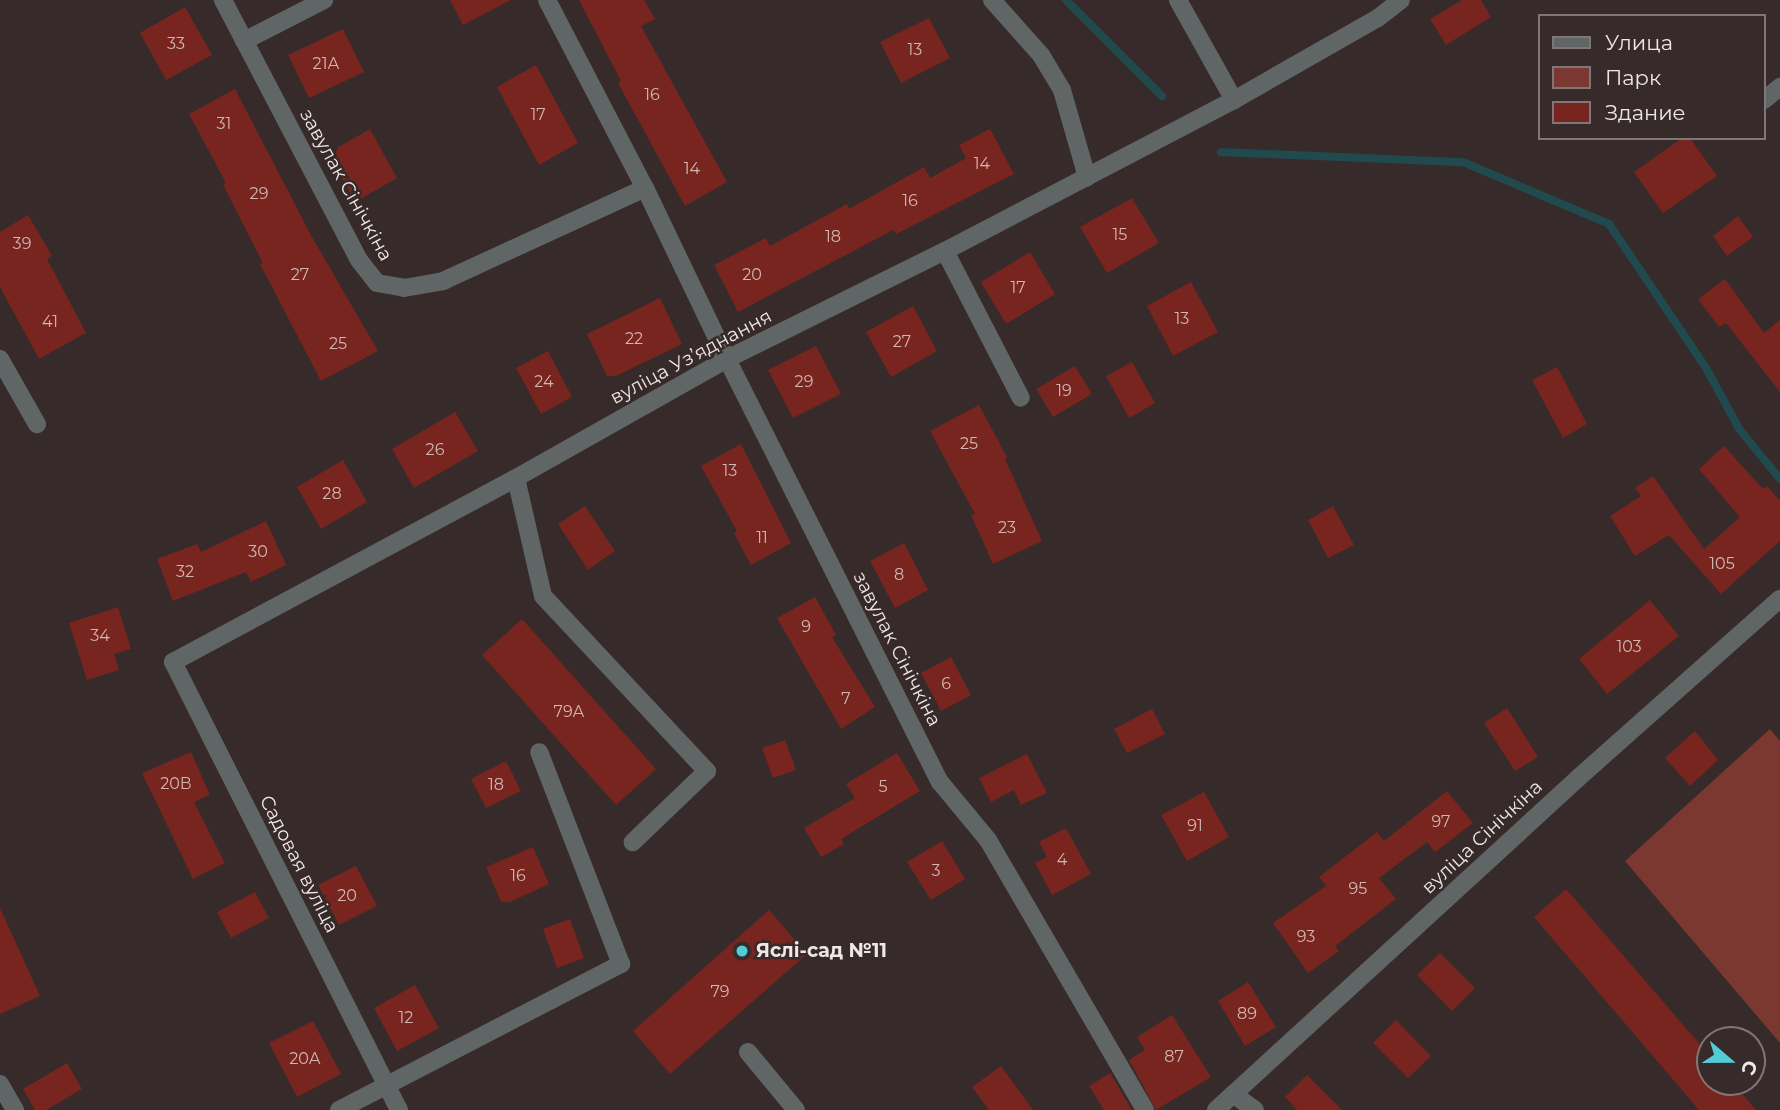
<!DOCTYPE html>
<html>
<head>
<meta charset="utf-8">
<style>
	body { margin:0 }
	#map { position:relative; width:1780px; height:1110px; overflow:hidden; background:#362b2a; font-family:Montserrat,sans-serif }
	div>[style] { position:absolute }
	.green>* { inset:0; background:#7a3830 }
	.stream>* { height:8px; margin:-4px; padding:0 4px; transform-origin:4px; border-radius:4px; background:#214a4e }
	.building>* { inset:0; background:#77251e }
	.minor>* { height:18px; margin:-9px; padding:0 9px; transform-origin:9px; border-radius:9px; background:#606666 }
	.dots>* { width:19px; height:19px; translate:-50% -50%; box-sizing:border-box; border:4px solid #362b2a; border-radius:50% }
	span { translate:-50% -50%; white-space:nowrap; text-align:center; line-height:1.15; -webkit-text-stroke:5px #362b2a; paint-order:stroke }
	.number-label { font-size:16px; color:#d1b6b4 }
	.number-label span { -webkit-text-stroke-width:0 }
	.street-label { font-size:19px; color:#efe7e6 }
	.poi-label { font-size:19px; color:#efe7e6; font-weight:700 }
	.left { translate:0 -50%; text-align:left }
	.legend { position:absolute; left:1538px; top:14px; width:228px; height:126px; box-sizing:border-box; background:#362b2a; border:2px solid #807675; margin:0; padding:9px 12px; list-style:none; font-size:21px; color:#efe7e6 }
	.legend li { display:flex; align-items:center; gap:14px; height:35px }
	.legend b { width:35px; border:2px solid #807675 }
	.north { position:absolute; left:1696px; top:1026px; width:70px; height:70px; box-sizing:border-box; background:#362b2a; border:2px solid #807675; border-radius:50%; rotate:110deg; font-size:19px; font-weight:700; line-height:28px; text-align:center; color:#efe7e6 }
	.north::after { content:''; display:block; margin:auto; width:24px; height:32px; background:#52ccd6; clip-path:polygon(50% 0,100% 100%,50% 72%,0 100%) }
</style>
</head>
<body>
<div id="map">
	<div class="green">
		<div style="clip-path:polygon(1770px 729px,1780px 741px,1780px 1043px,1625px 861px)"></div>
	</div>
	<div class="stream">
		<div style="left:1066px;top:0;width:136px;rotate:45deg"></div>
		<div style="left:1221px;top:152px;width:242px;rotate:2.4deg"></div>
		<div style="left:1463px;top:162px;width:159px;rotate:23deg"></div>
		<div style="left:1609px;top:224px;width:174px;rotate:56deg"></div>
		<div style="left:1706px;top:368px;width:71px;rotate:61.3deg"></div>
		<div style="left:1740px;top:430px;width:63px;rotate:50.8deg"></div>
	</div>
	<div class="building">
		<div style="clip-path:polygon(450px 0,511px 0,463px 25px)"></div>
		<div style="clip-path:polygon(579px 0,644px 0,655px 19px,641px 26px,727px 182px,685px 206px,618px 83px,621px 81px)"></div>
		<div style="clip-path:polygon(1462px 0,1481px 0,1491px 17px,1446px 45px,1430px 19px)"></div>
		<div style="clip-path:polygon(185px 7px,212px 55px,166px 80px,140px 33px)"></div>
		<div style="clip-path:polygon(929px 18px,950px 58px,901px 83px,880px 42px)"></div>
		<div style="clip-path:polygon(343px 29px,364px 72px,309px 98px,288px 55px)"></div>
		<div style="clip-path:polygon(536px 65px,578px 143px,539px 165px,497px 87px)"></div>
		<div style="clip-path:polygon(235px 89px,312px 237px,378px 351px,321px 381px,260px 264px,263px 263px,223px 185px,226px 183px,189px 114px)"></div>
		<div style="clip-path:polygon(370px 129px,397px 178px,355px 202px,328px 153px)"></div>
		<div style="clip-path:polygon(990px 129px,1014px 174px,896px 234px,893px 230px,738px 312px,714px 265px,766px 238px,770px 246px,847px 204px,849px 209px,924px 167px,930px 178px,966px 158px,959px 145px)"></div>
		<div style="clip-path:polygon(1682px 138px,1690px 138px,1717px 176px,1663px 213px,1634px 172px)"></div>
		<div style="clip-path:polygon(1132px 198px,1159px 243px,1107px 273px,1080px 227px)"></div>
		<div style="clip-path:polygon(28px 215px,52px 256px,47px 259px,86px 333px,39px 359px,0 287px,0 232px)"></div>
		<div style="clip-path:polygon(1738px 216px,1753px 237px,1727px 256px,1713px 236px)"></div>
		<div style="clip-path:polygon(1030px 252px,1055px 294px,1006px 324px,981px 282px)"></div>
		<div style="clip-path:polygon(1725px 279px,1764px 333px,1780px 320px,1780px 392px,1726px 323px,1719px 327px,1698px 299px)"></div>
		<div style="clip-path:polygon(1191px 282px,1218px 332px,1173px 356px,1147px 306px)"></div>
		<div style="clip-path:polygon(660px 298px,682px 344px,616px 376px,607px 376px,587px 334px)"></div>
		<div style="clip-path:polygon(913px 306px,937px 351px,891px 377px,866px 332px)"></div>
		<div style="clip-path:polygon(816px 346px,841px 394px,793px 418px,768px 370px)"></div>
		<div style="clip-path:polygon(548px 351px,572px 397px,541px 414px,516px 368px)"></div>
		<div style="clip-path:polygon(1132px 362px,1155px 403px,1129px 418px,1106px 376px)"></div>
		<div style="clip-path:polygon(1075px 366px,1092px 394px,1053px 417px,1036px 389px)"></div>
		<div style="clip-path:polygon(1557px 367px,1587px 424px,1563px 438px,1532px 380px)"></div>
		<div style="clip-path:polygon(979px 405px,1007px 457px,1005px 459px,1042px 541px,993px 564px,971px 515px,975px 514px,930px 431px)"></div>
		<div style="clip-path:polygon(455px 412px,478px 451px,414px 488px,392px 449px)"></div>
		<div style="clip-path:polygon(741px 444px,791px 543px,751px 565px,734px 533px,737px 531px,701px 466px)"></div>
		<div style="clip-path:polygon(1724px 446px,1763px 489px,1767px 486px,1780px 501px,1780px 541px,1721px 594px,1669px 535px,1635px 556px,1610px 516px,1641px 496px,1635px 488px,1653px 476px,1704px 549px,1740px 517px,1699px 469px)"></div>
		<div style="clip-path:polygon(343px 460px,367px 502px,321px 529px,297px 487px)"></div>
		<div style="clip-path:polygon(585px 506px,615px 551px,588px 570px,558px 524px)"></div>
		<div style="clip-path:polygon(1333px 506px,1354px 545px,1328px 558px,1308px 520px)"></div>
		<div style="clip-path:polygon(266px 521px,286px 565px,251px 582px,246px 572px,173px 601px,157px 559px,197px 544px,201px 552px)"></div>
		<div style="clip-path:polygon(904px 543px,928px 590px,895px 608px,870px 561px)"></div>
		<div style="clip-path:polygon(815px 597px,836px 635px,832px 637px,875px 707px,841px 729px,777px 618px)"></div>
		<div style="clip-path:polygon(1650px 600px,1679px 636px,1607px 694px,1579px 659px)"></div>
		<div style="clip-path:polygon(118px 607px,131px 649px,114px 654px,119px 670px,87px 680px,69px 623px)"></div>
		<div style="clip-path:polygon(522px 619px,656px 769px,616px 805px,482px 655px)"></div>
		<div style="clip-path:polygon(951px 657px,971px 695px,941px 711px,921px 673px)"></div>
		<div style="clip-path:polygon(1507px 708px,1538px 757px,1515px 771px,1484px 723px)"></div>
		<div style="clip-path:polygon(1152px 709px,1165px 734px,1127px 753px,1114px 729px)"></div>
		<div style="clip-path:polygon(1695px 731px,1718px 760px,1690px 786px,1665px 758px)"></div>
		<div style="clip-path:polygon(785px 740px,796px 770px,773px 778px,762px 748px)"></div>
		<div style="clip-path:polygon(191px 752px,210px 795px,194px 802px,225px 863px,193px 879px,142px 773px)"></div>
		<div style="clip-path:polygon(897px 753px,920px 791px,841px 839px,844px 844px,821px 857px,804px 828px,855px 798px,846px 784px)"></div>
		<div style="clip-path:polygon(1027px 754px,1047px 793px,1021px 805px,1014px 790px,991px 802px,979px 778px)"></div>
		<div style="clip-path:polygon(506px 761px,521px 791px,486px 808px,471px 779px)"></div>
		<div style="clip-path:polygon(1447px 791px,1473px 823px,1435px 852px,1427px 842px,1379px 878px,1396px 899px,1335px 946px,1339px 951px,1308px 973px,1273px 923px,1326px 886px,1319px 877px,1377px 832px,1384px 841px)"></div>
		<div style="clip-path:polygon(1204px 792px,1229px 837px,1187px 861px,1161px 815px)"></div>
		<div style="clip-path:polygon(1066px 828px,1091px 874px,1052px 895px,1035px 863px,1047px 857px,1039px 842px)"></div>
		<div style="clip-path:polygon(942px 841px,965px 879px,931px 900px,907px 862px)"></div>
		<div style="clip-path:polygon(533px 847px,549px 884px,510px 902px,501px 902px,486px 867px)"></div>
		<div style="clip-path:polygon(356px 866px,377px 906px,339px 925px,318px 885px)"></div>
		<div style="clip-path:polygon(1566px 889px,1710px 1056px,1710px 1082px,1732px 1082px,1756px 1110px,1699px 1110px,1534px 917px)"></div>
		<div style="clip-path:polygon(255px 892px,269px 918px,231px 938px,217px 912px)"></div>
		<div style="clip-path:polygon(0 908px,40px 996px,0 1014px)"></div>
		<div style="clip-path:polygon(769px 910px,807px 954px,670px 1074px,633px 1031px)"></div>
		<div style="clip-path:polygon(570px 919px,584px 958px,557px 968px,543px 929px)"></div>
		<div style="clip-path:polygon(1440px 953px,1475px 988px,1452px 1011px,1417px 975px)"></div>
		<div style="clip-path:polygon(1248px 982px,1276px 1027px,1245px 1046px,1218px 1001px)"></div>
		<div style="clip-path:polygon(415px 985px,439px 1028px,397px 1051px,374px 1008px)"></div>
		<div style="clip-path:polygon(1172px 1015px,1211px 1077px,1156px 1110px,1129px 1060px,1145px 1050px,1137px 1037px)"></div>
		<div style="clip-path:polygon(1396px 1020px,1431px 1056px,1408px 1078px,1373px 1043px)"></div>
		<div style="clip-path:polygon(313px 1021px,341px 1074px,297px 1097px,269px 1043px)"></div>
		<div style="clip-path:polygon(67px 1063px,82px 1089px,46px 1110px,35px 1110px,23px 1089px)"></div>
		<div style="clip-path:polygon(1001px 1066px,1033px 1110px,989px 1110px,972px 1087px)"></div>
		<div style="clip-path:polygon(1110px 1073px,1132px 1110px,1104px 1110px,1089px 1086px)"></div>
		<div style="clip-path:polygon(1307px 1075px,1342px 1110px,1297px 1110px,1285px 1097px)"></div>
	</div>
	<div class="minor">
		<div style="left:223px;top:0;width:293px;rotate:62.4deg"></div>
		<div style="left:359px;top:260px;width:29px;rotate:52deg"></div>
		<div style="left:377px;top:283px;width:27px;rotate:10deg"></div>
		<div style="left:404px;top:288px;width:40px;rotate:-10deg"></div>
		<div style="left:443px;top:281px;width:222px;rotate:-24.7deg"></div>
		<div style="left:547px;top:0;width:212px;rotate:62.5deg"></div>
		<div style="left:645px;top:188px;width:190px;rotate:64.4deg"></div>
		<div style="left:727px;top:359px;width:474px;rotate:63.3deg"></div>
		<div style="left:940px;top:782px;width:75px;rotate:50.4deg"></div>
		<div style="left:988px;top:840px;width:312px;rotate:59.8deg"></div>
		<div style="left:992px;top:0;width:74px;rotate:48.3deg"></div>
		<div style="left:1041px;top:55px;width:41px;rotate:59deg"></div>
		<div style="left:1062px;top:90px;width:91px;rotate:74deg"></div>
		<div style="left:1178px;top:0;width:115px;rotate:60.8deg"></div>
		<div style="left:244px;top:41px;width:90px;rotate:-27.1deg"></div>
		<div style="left:1764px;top:100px;width:21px;rotate:-39deg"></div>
		<div style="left:945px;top:251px;width:165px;rotate:62.7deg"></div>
		<div style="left:0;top:359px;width:75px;rotate:60.4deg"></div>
		<div style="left:516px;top:478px;width:121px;rotate:77.1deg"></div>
		<div style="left:543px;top:596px;width:240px;rotate:46.9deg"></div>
		<div style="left:707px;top:771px;width:103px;rotate:136.2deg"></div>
		<div style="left:748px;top:1052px;width:75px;rotate:50.4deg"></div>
		<div style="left:0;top:1084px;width:30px;rotate:60deg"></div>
		<div style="left:1233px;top:1094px;width:27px;rotate:36deg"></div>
		<div style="left:339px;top:1110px;width:318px;rotate:-27.4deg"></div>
		<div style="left:621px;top:964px;width:227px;rotate:-111.1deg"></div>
		<div style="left:399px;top:1110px;width:502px;rotate:-116.77deg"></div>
		<div style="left:173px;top:662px;width:389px;rotate:-28.2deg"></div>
		<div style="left:516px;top:478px;width:242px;rotate:-29.4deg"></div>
		<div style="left:727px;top:359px;width:243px;rotate:-26.4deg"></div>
		<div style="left:945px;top:251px;width:326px;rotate:-27.6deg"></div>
		<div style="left:1234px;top:100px;width:166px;rotate:-29.7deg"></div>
		<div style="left:1378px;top:18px;width:29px;rotate:-38deg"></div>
		<div style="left:1216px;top:1110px;width:490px;rotate:-42.5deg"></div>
		<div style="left:1577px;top:779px;width:271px;rotate:-41.6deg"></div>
	</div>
	<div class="dots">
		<div style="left:742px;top:951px;background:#52ccd6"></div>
	</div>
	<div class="number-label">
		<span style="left:176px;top:44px">33</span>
		<span style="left:915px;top:50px">13</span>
		<span style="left:326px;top:64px">21А</span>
		<span style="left:652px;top:95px">16</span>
		<span style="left:538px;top:115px">17</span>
		<span style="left:224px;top:124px">31</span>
		<span style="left:982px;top:164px">14</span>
		<span style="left:692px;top:169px">14</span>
		<span style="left:259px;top:194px">29</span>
		<span style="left:910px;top:201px">16</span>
		<span style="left:1120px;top:235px">15</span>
		<span style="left:833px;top:237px">18</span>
		<span style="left:22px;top:244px">39</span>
		<span style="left:300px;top:275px">27</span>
		<span style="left:752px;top:275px">20</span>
		<span style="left:1018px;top:288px">17</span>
		<span style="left:1182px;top:319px">13</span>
		<span style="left:50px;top:322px">41</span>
		<span style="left:634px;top:339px">22</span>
		<span style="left:902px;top:342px">27</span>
		<span style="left:338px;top:344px">25</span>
		<span style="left:544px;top:382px">24</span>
		<span style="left:804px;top:382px">29</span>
		<span style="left:1064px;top:391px">19</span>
		<span style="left:969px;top:444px">25</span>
		<span style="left:435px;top:450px">26</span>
		<span style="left:730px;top:471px">13</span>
		<span style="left:332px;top:494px">28</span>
		<span style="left:1007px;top:528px">23</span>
		<span style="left:762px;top:538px">11</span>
		<span style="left:258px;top:552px">30</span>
		<span style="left:1722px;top:564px">105</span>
		<span style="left:185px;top:572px">32</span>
		<span style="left:899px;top:575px">8</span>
		<span style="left:806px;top:627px">9</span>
		<span style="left:100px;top:636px">34</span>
		<span style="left:1629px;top:647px">103</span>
		<span style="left:946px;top:684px">6</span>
		<span style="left:846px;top:699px">7</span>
		<span style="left:569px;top:712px">79А</span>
		<span style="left:176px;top:784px">20В</span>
		<span style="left:496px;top:785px">18</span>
		<span style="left:883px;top:787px">5</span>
		<span style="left:1441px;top:822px">97</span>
		<span style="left:1195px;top:826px">91</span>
		<span style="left:1062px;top:860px">4</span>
		<span style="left:936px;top:871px">3</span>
		<span style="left:518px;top:876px">16</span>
		<span style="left:1358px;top:889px">95</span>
		<span style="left:347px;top:896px">20</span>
		<span style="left:1306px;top:937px">93</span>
		<span style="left:720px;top:992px">79</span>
		<span style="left:1247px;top:1014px">89</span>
		<span style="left:406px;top:1018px">12</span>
		<span style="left:1174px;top:1057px">87</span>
		<span style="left:305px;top:1059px">20А</span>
	</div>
	<div class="street-label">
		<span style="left:346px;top:185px;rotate:61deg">завулак Сінічкіна</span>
		<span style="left:691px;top:357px;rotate:-28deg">вуліца Узʼяднання</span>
		<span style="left:897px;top:649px;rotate:63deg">завулак Сінічкіна</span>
		<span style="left:1482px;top:837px;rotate:-43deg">вуліца Сінічкіна</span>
		<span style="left:299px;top:864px;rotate:63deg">Садовая вуліца</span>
	</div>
	<div class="poi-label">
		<span class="left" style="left:756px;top:951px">Яслі-сад №11</span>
	</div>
	<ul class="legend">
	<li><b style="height:9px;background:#606666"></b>Улица</li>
	<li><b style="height:19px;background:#7a3830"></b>Парк</li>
	<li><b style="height:19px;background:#77251e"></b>Здание</li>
	</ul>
	<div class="north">С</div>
</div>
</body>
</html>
